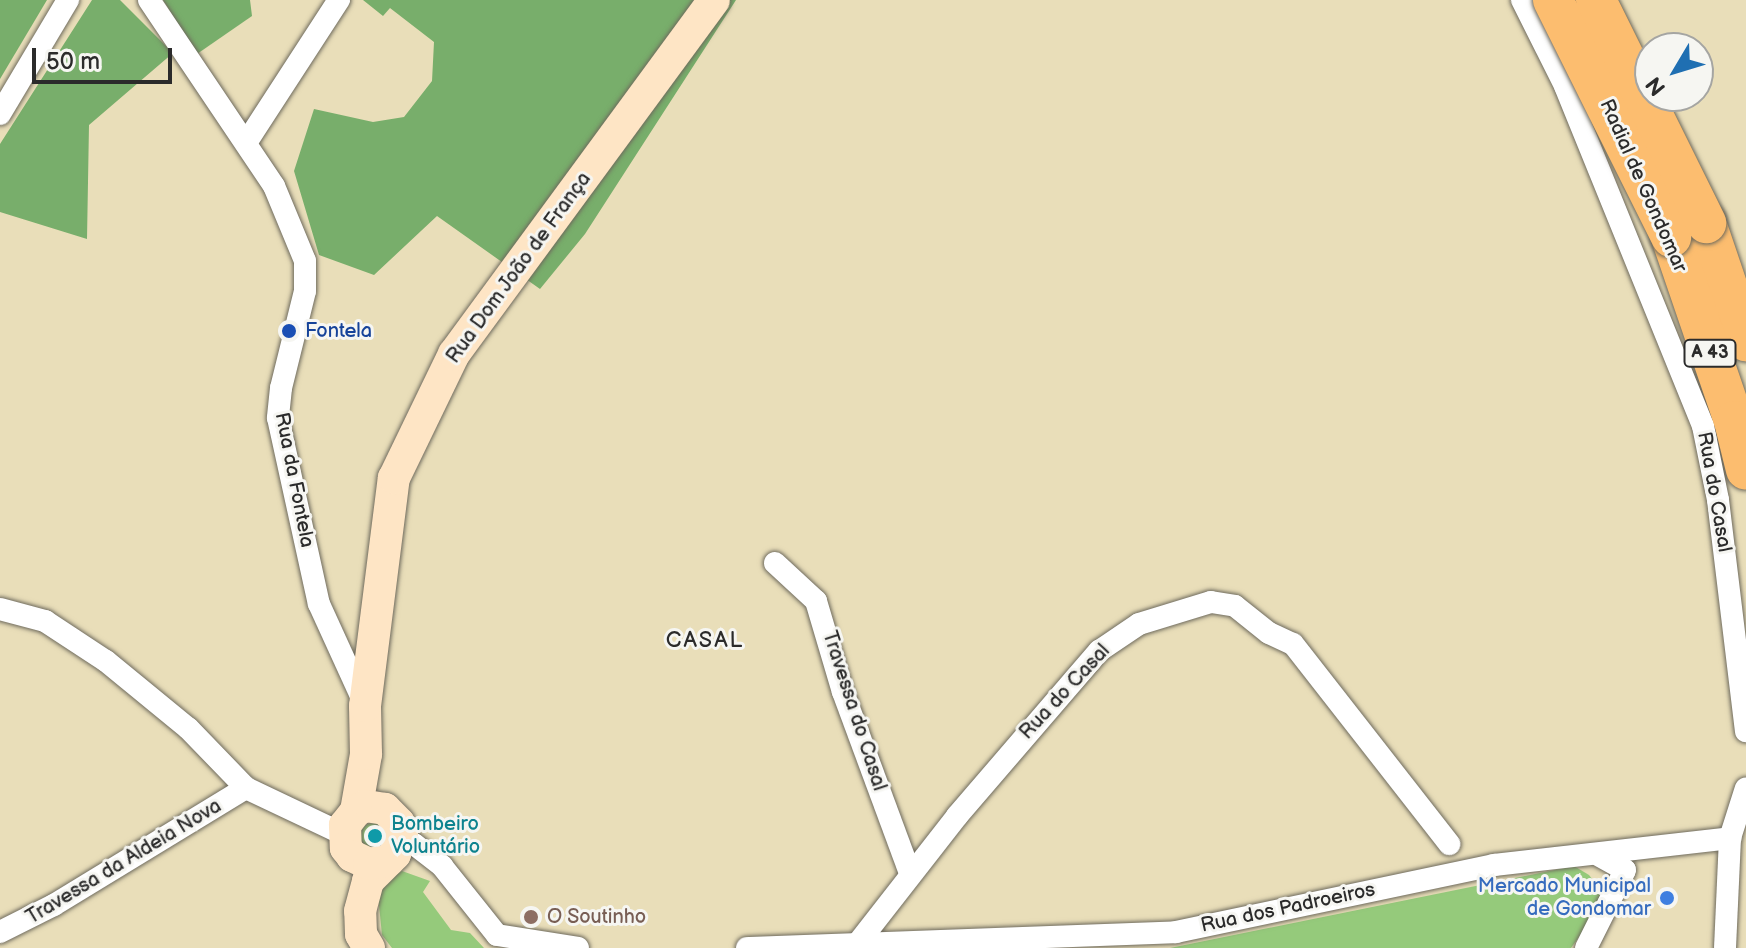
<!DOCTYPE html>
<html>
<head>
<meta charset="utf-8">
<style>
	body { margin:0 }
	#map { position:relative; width:1746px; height:948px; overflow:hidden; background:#e9deb9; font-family:"Balsamiq Sans",sans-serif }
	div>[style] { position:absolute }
	.green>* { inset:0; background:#95ca7b }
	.round { border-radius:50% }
	.forest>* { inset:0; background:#78ae6b }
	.roads { filter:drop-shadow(0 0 2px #6e6a5d) drop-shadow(0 0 2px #6e6a5d) }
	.street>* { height:22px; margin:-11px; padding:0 11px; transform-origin:11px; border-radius:11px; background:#fff }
	.secondary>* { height:32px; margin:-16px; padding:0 16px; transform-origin:16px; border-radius:16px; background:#fee5c5 }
	.highway>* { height:40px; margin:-20px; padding:0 20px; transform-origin:20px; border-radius:20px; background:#fcbd6f }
	.bridges { filter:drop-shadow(0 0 2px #6e6a5d) drop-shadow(0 0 2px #6e6a5d) }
	.highway-bridge>* { height:40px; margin:-20px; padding:0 20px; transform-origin:20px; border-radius:20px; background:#fcbd6f }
	.dots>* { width:22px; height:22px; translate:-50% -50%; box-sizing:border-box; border:4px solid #f6f6f2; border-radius:50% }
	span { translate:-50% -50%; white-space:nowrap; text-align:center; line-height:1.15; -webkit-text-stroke:6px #f6f6f2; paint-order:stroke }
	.shield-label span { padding:2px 6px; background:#f6f6f2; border:2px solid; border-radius:6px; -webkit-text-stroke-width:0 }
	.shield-label { font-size:18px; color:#2b2b2b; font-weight:700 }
	.street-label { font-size:20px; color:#2b2b2b }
	.transit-label { font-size:20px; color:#164399 }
	.left { translate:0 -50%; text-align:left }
	.culture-label { font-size:20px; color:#0d838f }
	.shop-label { font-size:20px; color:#366cbe }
	.right { translate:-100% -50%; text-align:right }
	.education-label { font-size:20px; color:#785e54 }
	.neighbourhood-label { font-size:22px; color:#2b2b2b; letter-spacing:2px }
	.north { position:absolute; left:1634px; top:32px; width:80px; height:80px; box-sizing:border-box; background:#f6f6f2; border:2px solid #a5a5a2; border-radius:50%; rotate:232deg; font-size:22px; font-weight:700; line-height:32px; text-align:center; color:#2b2b2b }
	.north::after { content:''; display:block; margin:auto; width:28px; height:36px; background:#1f6fb2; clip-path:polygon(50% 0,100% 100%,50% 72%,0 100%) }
	.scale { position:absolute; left:32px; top:48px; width:140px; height:36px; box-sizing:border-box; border:4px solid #2b2b2b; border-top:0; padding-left:10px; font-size:24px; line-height:28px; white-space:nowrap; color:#2b2b2b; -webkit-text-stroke:6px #f6f6f2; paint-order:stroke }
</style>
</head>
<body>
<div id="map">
	<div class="green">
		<div class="round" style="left:360px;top:823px;width:26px;height:26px"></div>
		<div style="clip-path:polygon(1574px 866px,1589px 875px,1600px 889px,1600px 908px,1571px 948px,1170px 948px)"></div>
		<div style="clip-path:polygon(402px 871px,430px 881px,423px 892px,451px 930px,470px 933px,484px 948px,392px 948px,382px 935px,378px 895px,386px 878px)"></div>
	</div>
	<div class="forest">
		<div style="clip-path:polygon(0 0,47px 0,0 79px)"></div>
		<div style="clip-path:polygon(92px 0,120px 0,173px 53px,89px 125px,87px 239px,0 212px,0 144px)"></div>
		<div style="clip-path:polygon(163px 0,250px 0,252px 16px,197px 54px)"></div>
		<div style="clip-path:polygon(363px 0,736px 0,585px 234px,540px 289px,437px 216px,374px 275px,319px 255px,294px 171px,314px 109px,373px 122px,404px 117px,432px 81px,434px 42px,390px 8px,383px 16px)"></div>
	</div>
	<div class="roads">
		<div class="street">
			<div style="left:149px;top:0;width:224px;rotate:56.1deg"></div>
			<div style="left:274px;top:186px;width:81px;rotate:67.5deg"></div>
			<div style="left:305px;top:261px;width:30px;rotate:90deg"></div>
			<div style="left:305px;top:291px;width:100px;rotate:103.9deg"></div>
			<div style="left:281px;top:388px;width:30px;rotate:96deg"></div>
			<div style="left:278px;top:418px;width:190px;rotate:77.6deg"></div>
			<div style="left:319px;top:604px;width:111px;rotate:65.5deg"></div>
			<div style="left:1522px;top:0;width:96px;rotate:63.4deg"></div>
			<div style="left:1565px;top:86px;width:367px;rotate:67.9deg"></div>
			<div style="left:1703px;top:426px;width:76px;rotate:78.5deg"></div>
			<div style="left:1718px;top:500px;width:233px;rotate:83.1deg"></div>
			<div style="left:0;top:114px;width:133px;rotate:-59.2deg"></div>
			<div style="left:246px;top:143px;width:171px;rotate:-57deg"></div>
			<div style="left:775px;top:563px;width:56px;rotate:42.8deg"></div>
			<div style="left:816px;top:601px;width:95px;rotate:73.5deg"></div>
			<div style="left:843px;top:692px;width:193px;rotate:69.7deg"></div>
			<div style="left:0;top:609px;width:47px;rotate:14.9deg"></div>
			<div style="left:45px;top:621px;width:73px;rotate:33.3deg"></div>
			<div style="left:106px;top:661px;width:106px;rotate:39.3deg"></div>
			<div style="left:188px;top:728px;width:83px;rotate:46deg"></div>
			<div style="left:246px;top:788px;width:107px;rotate:25.4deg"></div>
			<div style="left:1730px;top:838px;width:52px;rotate:-72.3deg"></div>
			<div style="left:400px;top:841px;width:14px;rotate:12deg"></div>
			<div style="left:414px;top:844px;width:36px;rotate:38deg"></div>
			<div style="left:442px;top:866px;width:88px;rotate:51.4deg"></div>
			<div style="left:497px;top:935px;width:82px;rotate:9.1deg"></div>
			<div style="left:0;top:932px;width:60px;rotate:-26.6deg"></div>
			<div style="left:54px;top:905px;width:225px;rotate:-31.4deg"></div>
			<div style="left:747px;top:948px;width:429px;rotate:-2.1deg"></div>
			<div style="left:1176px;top:932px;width:325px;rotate:-11.9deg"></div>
			<div style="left:1494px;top:865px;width:238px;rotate:-6.5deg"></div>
			<div style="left:1730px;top:838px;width:110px;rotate:92.6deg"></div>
			<div style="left:854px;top:948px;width:167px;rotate:-52deg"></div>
			<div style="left:957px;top:816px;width:218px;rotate:-49.3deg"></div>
			<div style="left:1099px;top:651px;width:48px;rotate:-34deg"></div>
			<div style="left:1139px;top:624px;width:75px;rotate:-17deg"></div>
			<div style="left:1211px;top:602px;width:24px;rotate:9deg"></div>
			<div style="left:1235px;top:606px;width:43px;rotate:38.5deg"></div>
			<div style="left:1269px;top:633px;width:26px;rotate:25deg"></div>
			<div style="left:1293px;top:644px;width:254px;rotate:52deg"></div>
			<div style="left:1586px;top:948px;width:87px;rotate:-63.4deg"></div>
			<div style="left:1625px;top:870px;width:31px;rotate:-151deg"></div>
		</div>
		<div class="secondary">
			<div style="left:356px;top:811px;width:58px;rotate:-80deg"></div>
			<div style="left:366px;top:754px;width:48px;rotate:-91.2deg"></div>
			<div style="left:365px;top:706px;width:230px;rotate:-82.8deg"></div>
			<div style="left:394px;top:478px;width:138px;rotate:-64.2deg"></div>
			<div style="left:454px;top:354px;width:439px;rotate:-53.7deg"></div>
			<div style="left:369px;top:948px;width:16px;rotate:-120deg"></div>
			<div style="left:361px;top:934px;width:23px;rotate:-92deg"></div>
			<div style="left:360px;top:911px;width:31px;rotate:-75deg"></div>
			<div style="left:368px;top:881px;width:38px;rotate:-45deg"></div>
			<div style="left:395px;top:854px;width:22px;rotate:-72deg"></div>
			<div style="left:402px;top:833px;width:10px;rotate:-107deg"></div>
			<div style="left:399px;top:823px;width:20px;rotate:-135deg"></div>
			<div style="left:385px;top:809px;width:20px;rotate:-171deg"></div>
			<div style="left:365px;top:806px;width:10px;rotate:151deg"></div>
			<div style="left:356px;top:811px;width:18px;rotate:128deg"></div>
			<div style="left:345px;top:825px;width:23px;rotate:88deg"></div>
			<div style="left:346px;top:848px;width:10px;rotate:53deg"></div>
			<div style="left:352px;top:856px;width:19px;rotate:25deg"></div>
			<div style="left:369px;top:864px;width:20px;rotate:-11deg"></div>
		</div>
		<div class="highway">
			<div style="left:1706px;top:223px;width:125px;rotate:71.3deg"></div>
			<div style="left:1671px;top:237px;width:194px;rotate:71.1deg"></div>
			<div style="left:1734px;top:421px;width:50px;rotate:76.2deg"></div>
		</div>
	</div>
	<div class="bridges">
		<div class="highway-bridge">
			<div style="left:1553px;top:0;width:265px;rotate:63.5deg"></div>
			<div style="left:1596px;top:0;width:249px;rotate:63.7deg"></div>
		</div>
	</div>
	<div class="dots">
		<div style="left:289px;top:331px;background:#1a4fb4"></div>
		<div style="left:375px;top:836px;background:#0f9aa8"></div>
		<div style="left:1667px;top:898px;background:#3f7fe0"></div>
		<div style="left:531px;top:917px;background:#8d6e63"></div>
	</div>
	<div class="shield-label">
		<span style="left:1710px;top:353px">A 43</span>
	</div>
	<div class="street-label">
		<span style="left:1643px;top:186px;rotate:66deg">Radial de Gondomar</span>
		<span style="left:519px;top:268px;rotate:-54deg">Rua Dom João de França</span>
		<span style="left:294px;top:480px;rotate:79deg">Rua da Fontela</span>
		<span style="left:1714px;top:492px;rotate:80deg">Rua do Casal</span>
		<span style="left:1065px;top:692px;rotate:-47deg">Rua do Casal</span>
		<span style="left:854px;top:711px;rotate:72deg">Travessa do Casal</span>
		<span style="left:124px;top:862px;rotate:-31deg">Travessa da Aldeia Nova</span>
		<span style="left:1288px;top:908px;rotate:-12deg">Rua dos Padroeiros</span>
	</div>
	<div class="transit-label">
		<span class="left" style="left:305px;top:331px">Fontela</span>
	</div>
	<div class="culture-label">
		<span class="left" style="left:391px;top:836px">Bombeiro<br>Voluntário</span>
	</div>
	<div class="shop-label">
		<span class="right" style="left:1651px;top:898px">Mercado Municipal<br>de Gondomar</span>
	</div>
	<div class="education-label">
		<span class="left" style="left:547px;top:917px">O Soutinho</span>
	</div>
	<div class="neighbourhood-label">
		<span style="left:705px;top:641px">CASAL</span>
	</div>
	<div class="north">N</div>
	<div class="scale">50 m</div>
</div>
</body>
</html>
